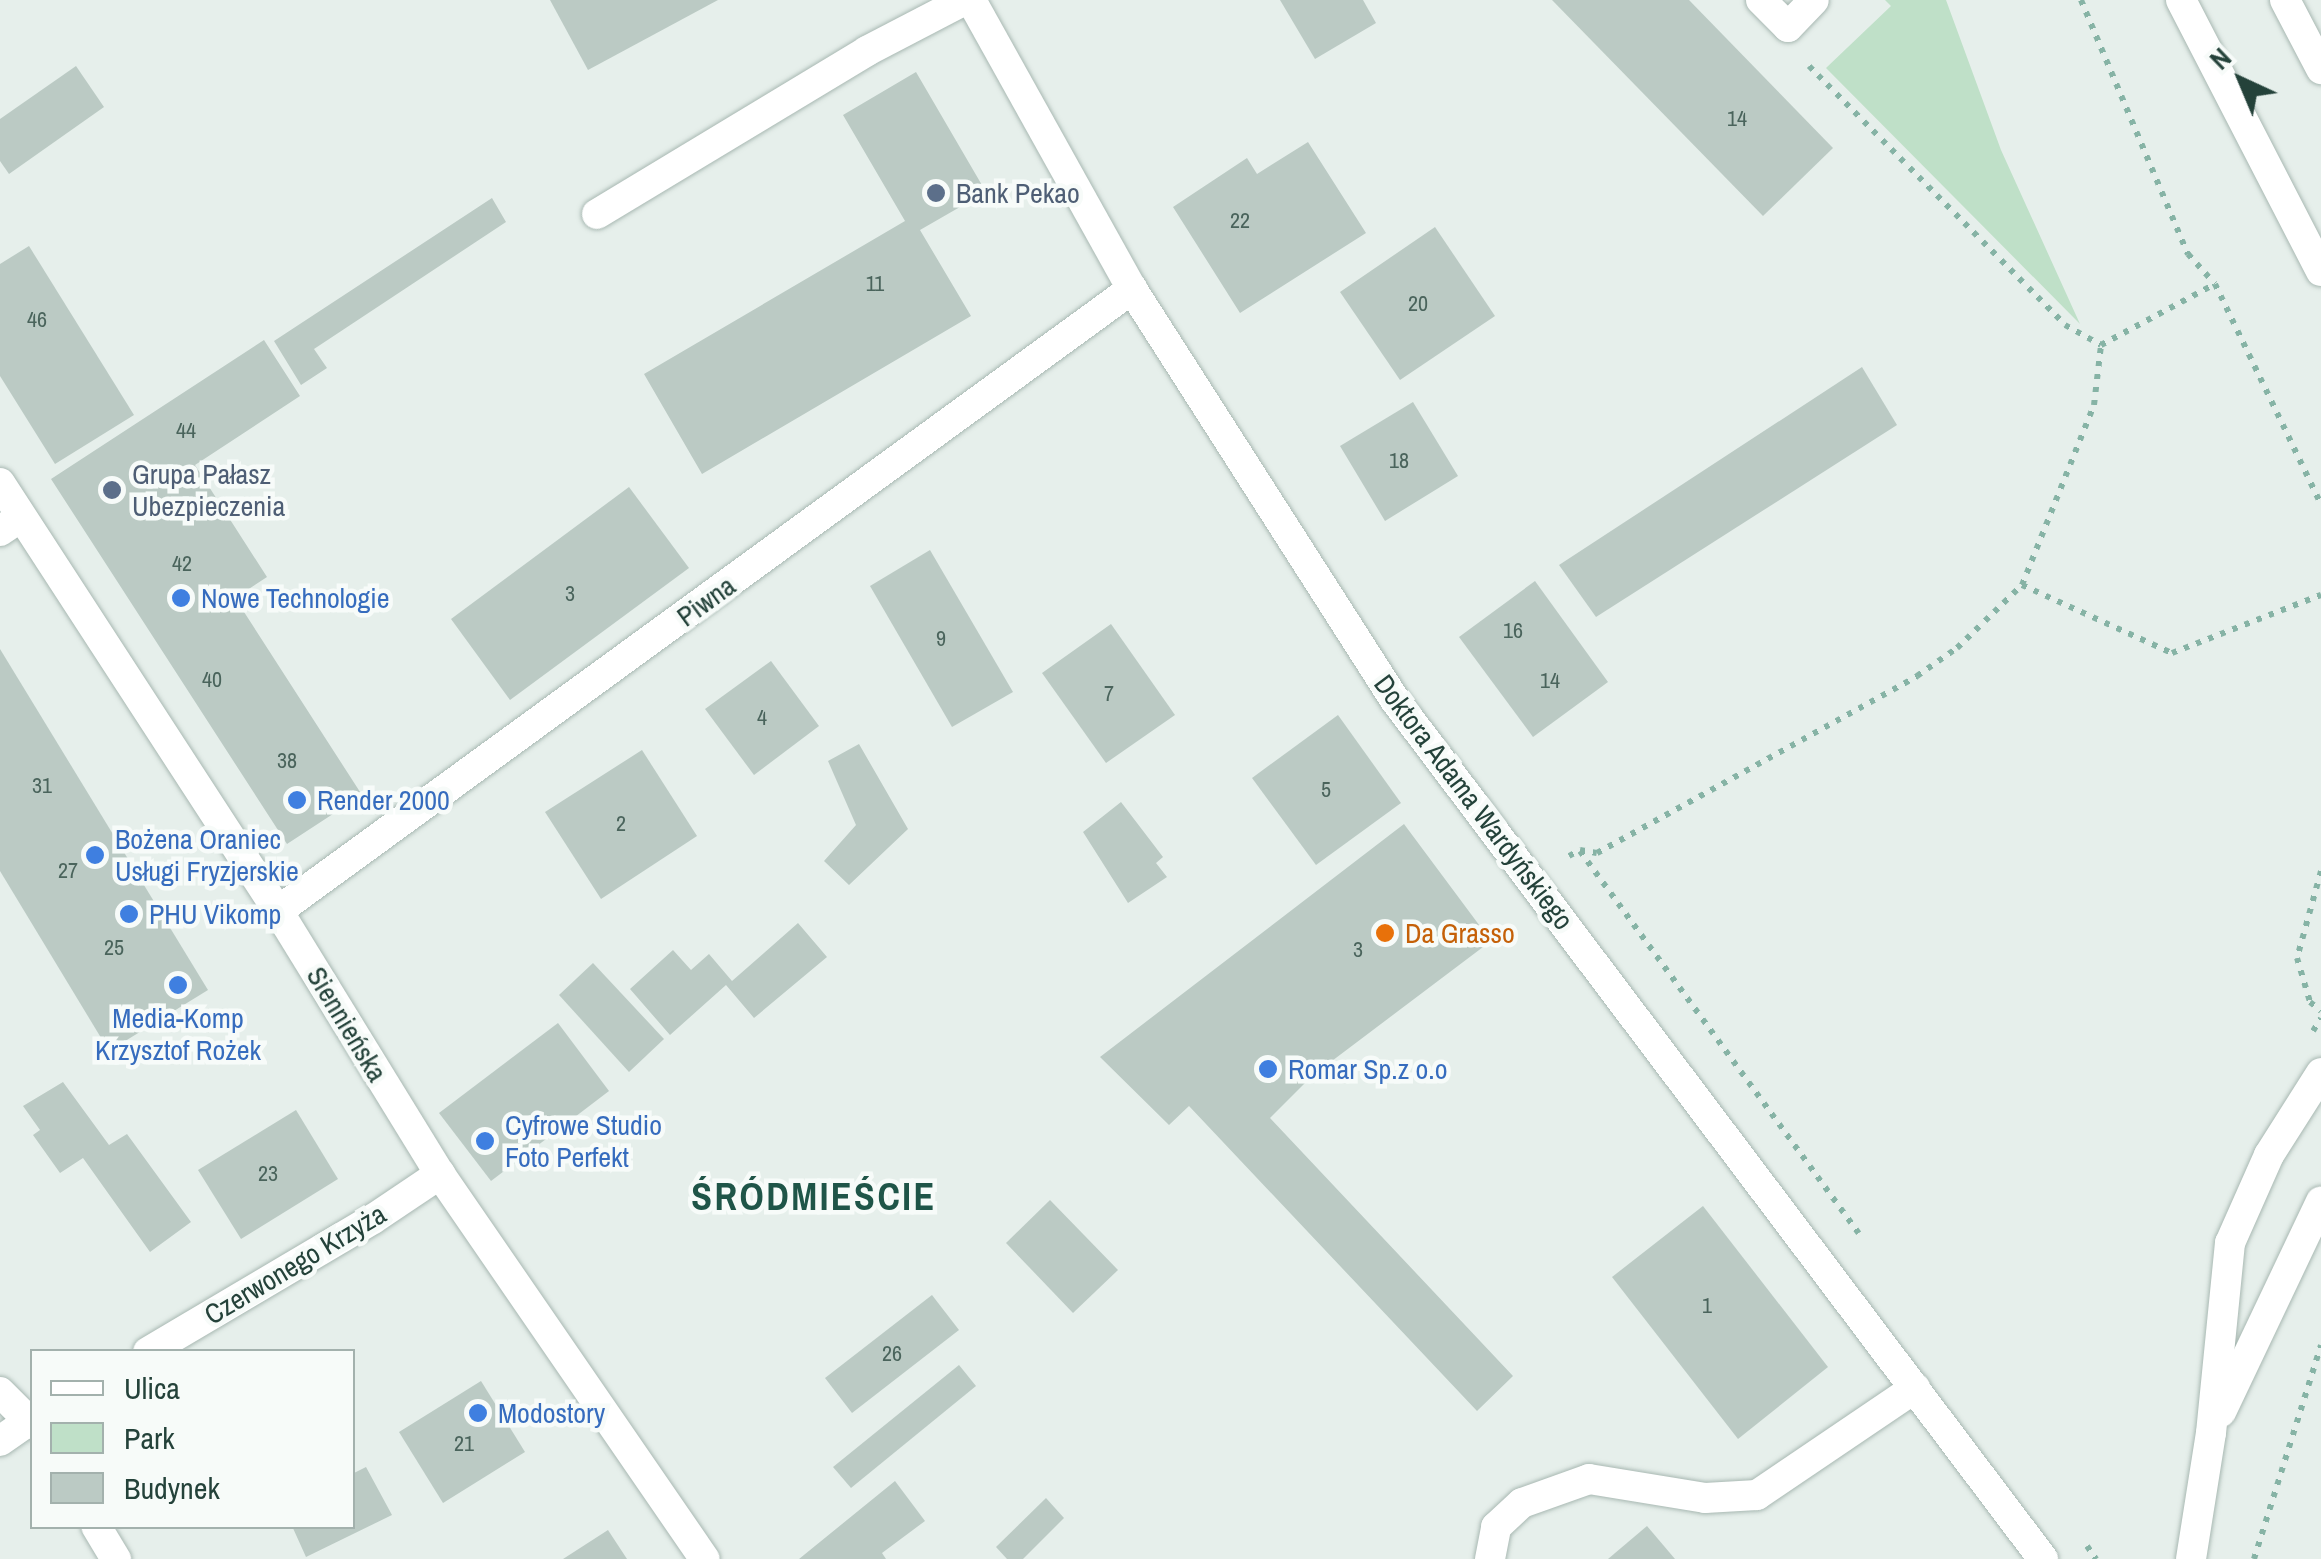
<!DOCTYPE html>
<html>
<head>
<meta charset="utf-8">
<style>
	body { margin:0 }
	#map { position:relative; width:2321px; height:1559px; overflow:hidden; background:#e6efeb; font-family:"Archivo Narrow",sans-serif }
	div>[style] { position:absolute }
	.green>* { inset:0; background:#bfe0c8 }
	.building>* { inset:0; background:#bbcac4 }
	.path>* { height:6px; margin-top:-3px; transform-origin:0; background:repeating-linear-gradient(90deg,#86b3a5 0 5px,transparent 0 13px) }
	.roads { filter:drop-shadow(0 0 2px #a8b8b2) drop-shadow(0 0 2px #a8b8b2) }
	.lane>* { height:30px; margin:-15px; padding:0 15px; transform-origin:15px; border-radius:15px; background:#fff }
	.street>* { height:30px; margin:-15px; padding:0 15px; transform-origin:15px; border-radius:15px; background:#fff }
	.secondary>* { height:30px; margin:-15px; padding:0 15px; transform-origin:15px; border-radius:15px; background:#fff }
	.dots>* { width:28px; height:28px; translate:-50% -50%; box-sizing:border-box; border:5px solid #f7fbf9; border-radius:50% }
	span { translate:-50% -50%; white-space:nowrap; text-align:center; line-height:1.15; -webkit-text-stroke:9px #f7fbf9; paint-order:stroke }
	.number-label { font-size:22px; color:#4a645c }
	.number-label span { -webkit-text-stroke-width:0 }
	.service-label { font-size:28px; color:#4e5e75 }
	.left { translate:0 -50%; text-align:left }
	.shop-label { font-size:28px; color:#366cbe }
	.street-label { font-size:28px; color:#24423a }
	.food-label { font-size:28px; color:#c56008 }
	.district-label { font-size:38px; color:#1f5548; font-weight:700; letter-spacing:2.5px }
	.legend { position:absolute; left:30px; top:1349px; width:325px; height:180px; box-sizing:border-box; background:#f7fbf9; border:2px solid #a3b1ad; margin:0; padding:12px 18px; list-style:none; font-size:30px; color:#24423a }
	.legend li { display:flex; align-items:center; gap:20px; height:50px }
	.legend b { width:50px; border:2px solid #a3b1ad }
	.north { position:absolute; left:2191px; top:30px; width:100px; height:100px; -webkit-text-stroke:8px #f7fbf9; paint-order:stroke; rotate:316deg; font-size:28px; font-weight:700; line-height:40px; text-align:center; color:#24423a }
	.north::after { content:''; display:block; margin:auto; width:35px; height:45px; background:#24423a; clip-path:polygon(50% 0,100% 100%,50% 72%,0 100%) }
</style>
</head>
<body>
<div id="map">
	<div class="green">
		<div style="clip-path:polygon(1885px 0,1946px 0,2001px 150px,2080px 324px,1826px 68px,1891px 6px)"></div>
	</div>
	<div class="building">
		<div style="clip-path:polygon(550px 0,718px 0,588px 70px)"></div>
		<div style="clip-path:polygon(1280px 0,1363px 0,1376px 23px,1315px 59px)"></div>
		<div style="clip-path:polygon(1552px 0,1689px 0,1833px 148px,1763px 216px)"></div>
		<div style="clip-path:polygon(76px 66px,104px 107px,9px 174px,0 161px,0 119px)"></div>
		<div style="clip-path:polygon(916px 72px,986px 192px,920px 230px,971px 316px,702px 474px,644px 374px,905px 221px,843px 115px)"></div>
		<div style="clip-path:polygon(1308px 142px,1366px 233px,1240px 313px,1173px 207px,1247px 158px,1257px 174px)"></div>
		<div style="clip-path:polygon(492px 198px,506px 222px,314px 349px,327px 368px,301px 385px,274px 341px)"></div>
		<div style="clip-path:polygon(1435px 227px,1495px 316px,1400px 380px,1340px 292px)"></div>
		<div style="clip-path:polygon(29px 246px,134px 415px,55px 464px,0 376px,0 264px)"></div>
		<div style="clip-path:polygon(264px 340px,300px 396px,195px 465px,267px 577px,235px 598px,362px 795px,287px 844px,51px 479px)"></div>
		<div style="clip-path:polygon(1862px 367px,1897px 425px,1596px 617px,1559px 565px)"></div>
		<div style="clip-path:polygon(1413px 402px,1458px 476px,1385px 521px,1340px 446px)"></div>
		<div style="clip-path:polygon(629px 487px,689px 568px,510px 700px,451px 619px)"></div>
		<div style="clip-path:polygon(930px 550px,1013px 692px,952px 727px,870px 586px)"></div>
		<div style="clip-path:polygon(1535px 581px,1608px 682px,1533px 737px,1459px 637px)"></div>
		<div style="clip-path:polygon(1111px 624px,1175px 715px,1106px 763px,1042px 673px)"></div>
		<div style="clip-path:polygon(0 649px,208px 990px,109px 1051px,0 871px)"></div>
		<div style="clip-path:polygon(771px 661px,819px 726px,754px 775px,705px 709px)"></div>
		<div style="clip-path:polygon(1338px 715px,1401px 803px,1316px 865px,1252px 778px)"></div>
		<div style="clip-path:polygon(859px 744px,908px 829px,849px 885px,824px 861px,856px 825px,828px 761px)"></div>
		<div style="clip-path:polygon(642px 750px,697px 836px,601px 899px,545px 812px)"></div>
		<div style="clip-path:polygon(1121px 802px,1163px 857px,1156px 863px,1167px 877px,1128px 903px,1083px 832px)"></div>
		<div style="clip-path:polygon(1404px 824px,1491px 941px,1312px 1076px,1270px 1118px,1513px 1376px,1477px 1411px,1189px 1106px,1169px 1125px,1100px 1057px)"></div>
		<div style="clip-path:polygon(798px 923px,827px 957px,754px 1018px,726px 985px,670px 1035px,630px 989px,673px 950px,691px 970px,709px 954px,732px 981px)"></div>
		<div style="clip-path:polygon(593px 963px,664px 1039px,629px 1072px,559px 995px)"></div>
		<div style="clip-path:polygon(558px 1023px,609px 1091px,491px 1181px,439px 1113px)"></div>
		<div style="clip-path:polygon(63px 1082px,109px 1145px,127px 1134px,191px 1222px,150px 1252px,83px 1158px,60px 1173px,33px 1135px,40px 1130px,23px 1106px)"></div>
		<div style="clip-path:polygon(296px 1110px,338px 1179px,241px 1239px,198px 1170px)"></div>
		<div style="clip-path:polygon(1050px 1200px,1118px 1270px,1073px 1313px,1006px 1243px)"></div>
		<div style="clip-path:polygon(1703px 1206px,1828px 1367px,1738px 1439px,1612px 1277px)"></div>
		<div style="clip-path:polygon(932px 1295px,959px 1330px,852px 1413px,825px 1378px)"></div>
		<div style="clip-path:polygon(959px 1365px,976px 1386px,851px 1488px,833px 1467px)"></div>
		<div style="clip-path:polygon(481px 1381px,525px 1452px,443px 1503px,399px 1432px)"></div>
		<div style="clip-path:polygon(366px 1467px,392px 1515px,306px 1557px,292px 1526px,352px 1526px,352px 1474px)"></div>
		<div style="clip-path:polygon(895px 1481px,925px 1521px,882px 1553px,886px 1559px,799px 1559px)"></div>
		<div style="clip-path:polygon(1046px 1498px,1064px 1518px,1023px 1559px,1007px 1559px,996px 1547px)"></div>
		<div style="clip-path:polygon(1647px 1526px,1675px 1559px,1608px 1559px)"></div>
		<div style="clip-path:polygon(608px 1530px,627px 1559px,563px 1559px)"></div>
	</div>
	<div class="path">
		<div style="left:2081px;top:0;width:276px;rotate:67.2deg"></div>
		<div style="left:2188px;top:254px;width:40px;rotate:48deg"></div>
		<div style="left:2215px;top:284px;width:244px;rotate:64.3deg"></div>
		<div style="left:1809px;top:66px;width:364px;rotate:45.3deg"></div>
		<div style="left:2065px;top:325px;width:41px;rotate:29.1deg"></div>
		<div style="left:2022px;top:585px;width:165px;rotate:24.4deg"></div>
		<div style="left:2172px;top:653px;width:160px;rotate:-21.3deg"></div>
		<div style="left:1580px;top:851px;width:473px;rotate:53.9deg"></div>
		<div style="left:1569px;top:856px;width:13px;rotate:-29deg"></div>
		<div style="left:1580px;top:850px;width:17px;rotate:10deg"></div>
		<div style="left:1597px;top:853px;width:366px;rotate:-28.9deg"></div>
		<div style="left:1917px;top:676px;width:49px;rotate:-35deg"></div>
		<div style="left:1957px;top:648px;width:91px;rotate:-44.1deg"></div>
		<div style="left:2022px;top:585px;width:194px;rotate:-68.2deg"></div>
		<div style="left:2094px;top:405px;width:60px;rotate:-83.3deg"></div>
		<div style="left:2101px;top:345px;width:129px;rotate:-28.2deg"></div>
		<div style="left:2321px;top:871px;width:90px;rotate:105.4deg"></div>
		<div style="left:2297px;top:958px;width:46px;rotate:73.5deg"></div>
		<div style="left:2310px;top:1002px;width:14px;rotate:39deg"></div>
		<div style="left:2313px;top:1031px;width:15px;rotate:-58deg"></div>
		<div style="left:2087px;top:1546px;width:16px;rotate:55deg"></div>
		<div style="left:2254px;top:1559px;width:224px;rotate:-72.6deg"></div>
	</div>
	<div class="roads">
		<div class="lane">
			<div style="left:1761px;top:0;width:38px;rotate:45deg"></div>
			<div style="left:1788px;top:27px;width:37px;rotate:-46deg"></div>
			<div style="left:597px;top:214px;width:315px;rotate:-31.1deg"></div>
			<div style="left:867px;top:51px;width:110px;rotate:-27.5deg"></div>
			<div style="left:0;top:531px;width:25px;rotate:-34deg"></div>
			<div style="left:1490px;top:1559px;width:33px;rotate:-79deg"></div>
			<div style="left:1496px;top:1527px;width:35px;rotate:-43deg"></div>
			<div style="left:1522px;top:1503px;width:71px;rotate:-19.7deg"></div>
			<div style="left:1589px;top:1479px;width:118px;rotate:9.3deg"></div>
			<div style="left:1705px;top:1498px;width:52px;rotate:-3.3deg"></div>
			<div style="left:1757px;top:1495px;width:191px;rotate:-34.1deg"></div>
		</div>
		<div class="street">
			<div style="left:971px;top:0;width:331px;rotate:60.9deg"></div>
			<div style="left:1132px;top:289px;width:488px;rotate:57.4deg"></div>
			<div style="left:1395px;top:700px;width:1076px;rotate:52.97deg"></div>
			<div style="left:0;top:483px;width:510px;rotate:56.99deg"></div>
			<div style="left:278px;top:911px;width:309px;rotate:58.4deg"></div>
			<div style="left:440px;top:1174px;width:467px;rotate:55.5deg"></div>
			<div style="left:278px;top:911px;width:1057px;rotate:-36.07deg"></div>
			<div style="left:148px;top:1352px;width:261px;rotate:-30.6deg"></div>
			<div style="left:373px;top:1219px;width:81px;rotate:-33.9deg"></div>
			<div style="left:0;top:1392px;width:45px;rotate:45deg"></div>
			<div style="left:2221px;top:1412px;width:233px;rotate:-64.6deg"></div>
			<div style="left:0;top:1441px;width:39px;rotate:-35deg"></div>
			<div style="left:96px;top:1526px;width:39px;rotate:59deg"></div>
			<div style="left:2191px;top:1559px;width:128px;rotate:-81deg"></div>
			<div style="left:2211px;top:1433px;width:191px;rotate:-84.3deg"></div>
			<div style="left:2230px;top:1243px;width:96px;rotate:-66.1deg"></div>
			<div style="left:2269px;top:1155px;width:97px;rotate:-57.6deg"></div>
		</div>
		<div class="secondary">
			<div style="left:2181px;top:0;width:305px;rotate:62.7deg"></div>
			<div style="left:2285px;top:0;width:78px;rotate:62.4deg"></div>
		</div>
	</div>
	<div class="dots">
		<div style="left:936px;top:193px;background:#5c6f8a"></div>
		<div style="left:112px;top:490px;background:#5c6f8a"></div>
		<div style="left:181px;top:598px;background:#3f7fe0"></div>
		<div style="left:297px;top:800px;background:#3f7fe0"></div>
		<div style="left:95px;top:855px;background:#3f7fe0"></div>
		<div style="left:129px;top:914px;background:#3f7fe0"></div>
		<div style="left:1385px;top:933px;background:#e8710a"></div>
		<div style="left:178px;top:985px;background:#3f7fe0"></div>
		<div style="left:1268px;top:1069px;background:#3f7fe0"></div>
		<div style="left:485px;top:1141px;background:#3f7fe0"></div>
		<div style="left:478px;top:1413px;background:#3f7fe0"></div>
	</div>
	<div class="number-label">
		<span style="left:1737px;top:119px">14</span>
		<span style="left:1240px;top:221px">22</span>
		<span style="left:875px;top:284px">11</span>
		<span style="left:1418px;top:304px">20</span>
		<span style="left:37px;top:320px">46</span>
		<span style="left:186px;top:431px">44</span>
		<span style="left:1399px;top:461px">18</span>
		<span style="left:182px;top:564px">42</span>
		<span style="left:570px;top:594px">3</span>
		<span style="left:1513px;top:631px">16</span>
		<span style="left:941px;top:639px">9</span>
		<span style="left:212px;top:680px">40</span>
		<span style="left:1550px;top:681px">14</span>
		<span style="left:1109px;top:694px">7</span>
		<span style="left:762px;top:718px">4</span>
		<span style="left:287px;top:761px">38</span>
		<span style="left:42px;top:786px">31</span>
		<span style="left:1326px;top:790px">5</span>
		<span style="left:621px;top:824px">2</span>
		<span style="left:68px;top:871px">27</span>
		<span style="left:114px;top:948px">25</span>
		<span style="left:1358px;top:950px">3</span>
		<span style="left:268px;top:1174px">23</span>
		<span style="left:1707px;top:1306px">1</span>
		<span style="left:892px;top:1354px">26</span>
		<span style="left:464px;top:1444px">21</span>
	</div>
	<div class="service-label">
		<span class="left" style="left:956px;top:193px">Bank Pekao</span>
		<span class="left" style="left:132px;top:490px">Grupa Pałasz<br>Ubezpieczenia</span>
	</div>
	<div class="shop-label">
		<span class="left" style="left:201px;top:598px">Nowe Technologie</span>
		<span class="left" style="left:317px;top:800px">Render 2000</span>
		<span class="left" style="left:115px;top:855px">Bożena Oraniec<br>Usługi Fryzjerskie</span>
		<span class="left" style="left:149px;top:914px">PHU Vikomp</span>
		<span style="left:178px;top:1034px">Media-Komp<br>Krzysztof Rożek</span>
		<span class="left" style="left:1288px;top:1069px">Romar Sp.z o.o</span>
		<span class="left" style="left:505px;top:1141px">Cyfrowe Studio<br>Foto Perfekt</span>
		<span class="left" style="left:498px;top:1413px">Modostory</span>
	</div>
	<div class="street-label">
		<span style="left:706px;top:601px;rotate:-36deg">Piwna</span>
		<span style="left:1474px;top:802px;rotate:53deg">Doktora Adama Wardyńskiego</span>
		<span style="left:347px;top:1024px;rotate:59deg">Siennieńska</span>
		<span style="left:295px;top:1264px;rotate:-31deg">Czerwonego Krzyża</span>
	</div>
	<div class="food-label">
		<span class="left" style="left:1405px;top:933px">Da Grasso</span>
	</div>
	<div class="district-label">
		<span style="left:814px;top:1197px">ŚRÓDMIEŚCIE</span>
	</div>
	<ul class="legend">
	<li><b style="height:12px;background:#fff"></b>Ulica</li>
	<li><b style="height:28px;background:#bfe0c8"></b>Park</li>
	<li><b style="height:28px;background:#bbcac4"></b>Budynek</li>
	</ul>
	<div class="north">N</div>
</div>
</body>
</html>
